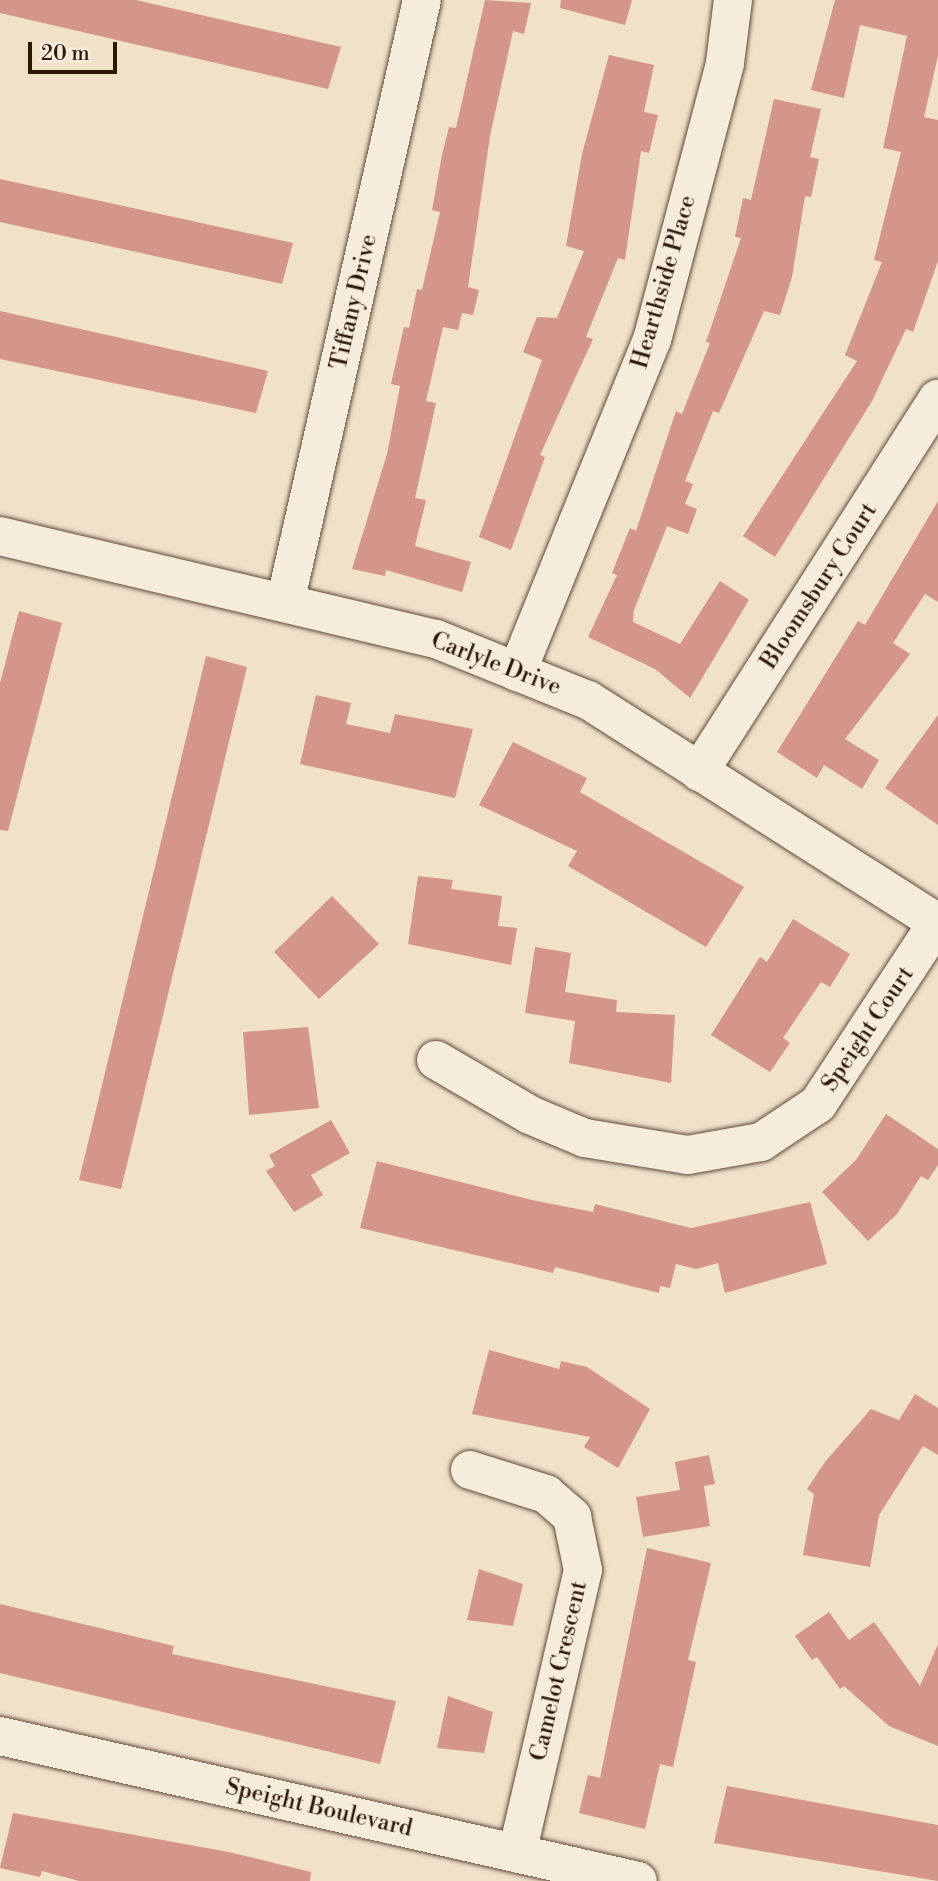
<!DOCTYPE html>
<html>
<head>
<meta charset="utf-8">
<style>
	body { margin:0 }
	#map { position:relative; width:938px; height:1881px; overflow:hidden; background:#f1e1c9; font-family:"Libre Bodoni",serif }
	div>[style] { position:absolute }
	.building>* { inset:0; background:#d49689 }
	.roads { filter:drop-shadow(0 0 2px #5f4a39) drop-shadow(0 0 2px #5f4a39) }
	.minor>* { height:38px; margin:-19px; padding:0 19px; transform-origin:19px; border-radius:19px; background:#f6ecdc }
	span { translate:-50% -50%; white-space:nowrap; text-align:center; line-height:1.15; -webkit-text-stroke:6px #f6ecdc; paint-order:stroke }
	.street-label { font-size:23px; color:#2e1709 }
	.scale { position:absolute; left:28px; top:42px; width:89px; height:32px; box-sizing:border-box; border:4px solid #2e1709; border-top:0; padding-left:9px; font-size:21px; line-height:24px; white-space:nowrap; color:#2e1709; -webkit-text-stroke:5px #f6ecdc; paint-order:stroke }
</style>
</head>
<body>
<div id="map">
	<div class="building">
		<div style="clip-path:polygon(0 0,136px 0,341px 47px,328px 89px,0 13px)"></div>
		<div style="clip-path:polygon(485px 0,531px 3px,524px 34px,513px 31px,490px 136px,468px 287px,479px 290px,473px 315px,462px 313px,458px 330px,443px 327px,426px 401px,436px 403px,415px 498px,426px 500px,415px 546px,471px 562px,462px 592px,386px 570px,385px 576px,352px 569px,387px 454px,400px 386px,391px 384px,404px 327px,409px 328px,417px 289px,422px 290px,440px 212px,432px 210px,442px 155px,449px 127px,456px 128px)"></div>
		<div style="clip-path:polygon(561px 0,632px 0,625px 25px,560px 8px)"></div>
		<div style="clip-path:polygon(835px 0,938px 0,938px 56px,924px 117px,938px 120px,938px 261px,913px 332px,906px 329px,872px 401px,775px 557px,743px 536px,857px 361px,845px 355px,882px 262px,874px 260px,901px 152px,883px 148px,907px 36px,860px 25px,844px 98px,811px 90px)"></div>
		<div style="clip-path:polygon(609px 55px,654px 65px,644px 112px,658px 115px,649px 153px,641px 151px,625px 260px,618px 258px,586px 337px,593px 339px,540px 455px,545px 457px,511px 550px,479px 537px,542px 360px,523px 352px,537px 317px,557px 318px,584px 251px,566px 246px,582px 154px)"></div>
		<div style="clip-path:polygon(774px 99px,821px 109px,810px 157px,819px 159px,811px 197px,805px 196px,792px 277px,780px 315px,764px 311px,719px 413px,713px 411px,685px 481px,693px 484px,685px 504px,697px 509px,688px 534px,667px 526px,634px 610px,633px 622px,680px 644px,720px 581px,749px 600px,690px 698px,655px 669px,588px 637px,617px 575px,612px 573px,630px 528px,636px 531px,676px 411px,682px 414px,710px 343px,706px 342px,741px 238px,735px 237px,743px 198px,751px 200px)"></div>
		<div style="clip-path:polygon(0 179px,293px 243px,282px 284px,0 222px)"></div>
		<div style="clip-path:polygon(0 311px,268px 371px,256px 413px,0 359px)"></div>
		<div style="clip-path:polygon(938px 501px,938px 602px,925px 594px,893px 643px,910px 654px,845px 739px,879px 760px,862px 789px,824px 765px,817px 778px,777px 752px,858px 621px,865px 625px)"></div>
		<div style="clip-path:polygon(19px 611px,62px 623px,8px 831px,0 830px,0 683px)"></div>
		<div style="clip-path:polygon(206px 656px,247px 667px,121px 1189px,79px 1180px)"></div>
		<div style="clip-path:polygon(316px 695px,351px 703px,346px 724px,390px 733px,395px 714px,473px 729px,455px 798px,300px 764px)"></div>
		<div style="clip-path:polygon(938px 715px,938px 825px,885px 788px)"></div>
		<div style="clip-path:polygon(513px 742px,587px 778px,580px 792px,744px 887px,706px 947px,568px 866px,577px 851px,479px 805px)"></div>
		<div style="clip-path:polygon(418px 876px,453px 880px,451px 889px,502px 896px,498px 926px,517px 928px,511px 965px,408px 944px)"></div>
		<div style="clip-path:polygon(332px 896px,379px 944px,319px 999px,274px 952px)"></div>
		<div style="clip-path:polygon(793px 919px,850px 954px,830px 987px,821px 982px,783px 1038px,790px 1043px,770px 1072px,711px 1035px,760px 957px,767px 962px)"></div>
		<div style="clip-path:polygon(535px 947px,571px 953px,565px 992px,617px 1000px,616px 1012px,675px 1015px,671px 1083px,569px 1063px,575px 1021px,525px 1013px)"></div>
		<div style="clip-path:polygon(308px 1027px,319px 1108px,249px 1115px,243px 1032px)"></div>
		<div style="clip-path:polygon(886px 1114px,938px 1149px,938px 1165px,928px 1180px,921px 1176px,897px 1214px,868px 1241px,822px 1192px,856px 1160px)"></div>
		<div style="clip-path:polygon(331px 1120px,350px 1153px,311px 1175px,323px 1195px,294px 1212px,266px 1171px,275px 1166px,269px 1155px)"></div>
		<div style="clip-path:polygon(377px 1161px,532px 1200px,593px 1212px,595px 1204px,691px 1228px,810px 1202px,827px 1264px,725px 1293px,718px 1263px,696px 1269px,676px 1264px,670px 1288px,660px 1286px,659px 1293px,555px 1267px,553px 1273px,360px 1228px)"></div>
		<div style="clip-path:polygon(489px 1350px,559px 1369px,561px 1361px,587px 1367px,650px 1409px,618px 1468px,584px 1447px,590px 1437px,472px 1414px)"></div>
		<div style="clip-path:polygon(915px 1394px,938px 1408px,938px 1455px,923px 1446px,879px 1515px,870px 1567px,803px 1555px,814px 1494px,807px 1489px,825px 1462px,871px 1409px,899px 1420px)"></div>
		<div style="clip-path:polygon(709px 1455px,715px 1484px,704px 1486px,710px 1526px,643px 1537px,636px 1497px,680px 1490px,675px 1462px)"></div>
		<div style="clip-path:polygon(647px 1548px,711px 1563px,688px 1660px,696px 1662px,673px 1767px,660px 1764px,645px 1829px,579px 1813px,588px 1775px,600px 1778px)"></div>
		<div style="clip-path:polygon(479px 1569px,523px 1584px,513px 1626px,467px 1620px)"></div>
		<div style="clip-path:polygon(0 1604px,174px 1646px,172px 1654px,396px 1701px,380px 1764px,0 1673px)"></div>
		<div style="clip-path:polygon(829px 1612px,849px 1640px,874px 1622px,920px 1686px,938px 1644px,938px 1746px,889px 1726px,844px 1686px,840px 1689px,817px 1657px,812px 1660px,795px 1636px)"></div>
		<div style="clip-path:polygon(448px 1696px,493px 1712px,484px 1753px,437px 1748px)"></div>
		<div style="clip-path:polygon(727px 1786px,938px 1825px,938px 1881px,714px 1843px)"></div>
		<div style="clip-path:polygon(13px 1813px,229px 1852px,311px 1872px,310px 1881px,79px 1881px,42px 1871px,40px 1877px,0 1868px)"></div>
	</div>
	<div class="roads">
		<div class="minor">
			<div style="left:0;top:536px;width:448px;rotate:13.3deg"></div>
			<div style="left:436px;top:639px;width:164px;rotate:21.9deg"></div>
			<div style="left:588px;top:700px;width:415px;rotate:32.5deg"></div>
			<div style="left:285px;top:603px;width:618px;rotate:-77.2deg"></div>
			<div style="left:517px;top:672px;width:358px;rotate:-67.9deg"></div>
			<div style="left:652px;top:340px;width:286px;rotate:-75.2deg"></div>
			<div style="left:725px;top:63px;width:64px;rotate:-82.8deg"></div>
			<div style="left:699px;top:772px;width:443px;rotate:-57.4deg"></div>
			<div style="left:436px;top:1060px;width:109px;rotate:30.3deg"></div>
			<div style="left:530px;top:1115px;width:60px;rotate:22.7deg"></div>
			<div style="left:585px;top:1138px;width:104px;rotate:9.4deg"></div>
			<div style="left:688px;top:1155px;width:74px;rotate:-10.1deg"></div>
			<div style="left:761px;top:1142px;width:69px;rotate:-33.7deg"></div>
			<div style="left:818px;top:1104px;width:219px;rotate:-56.7deg"></div>
			<div style="left:470px;top:1470px;width:80px;rotate:17.5deg"></div>
			<div style="left:546px;top:1494px;width:35px;rotate:41deg"></div>
			<div style="left:572px;top:1517px;width:54px;rotate:78.3deg"></div>
			<div style="left:583px;top:1570px;width:291px;rotate:103.1deg"></div>
			<div style="left:0;top:1736px;width:654px;rotate:12.8deg"></div>
		</div>
	</div>
	<div class="street-label">
		<span style="left:664px;top:282px;rotate:-74deg">Hearthside Place</span>
		<span style="left:354px;top:302px;rotate:-77deg">Tiffany Drive</span>
		<span style="left:819px;top:586px;rotate:-57deg">Bloomsbury Court</span>
		<span style="left:496px;top:664px;rotate:21deg">Carlyle Drive</span>
		<span style="left:868px;top:1029px;rotate:-56deg">Speight Court</span>
		<span style="left:559px;top:1671px;rotate:-77deg">Camelot Crescent</span>
		<span style="left:319px;top:1808px;rotate:13deg">Speight Boulevard</span>
	</div>
	<div class="scale">20 m</div>
</div>
</body>
</html>
